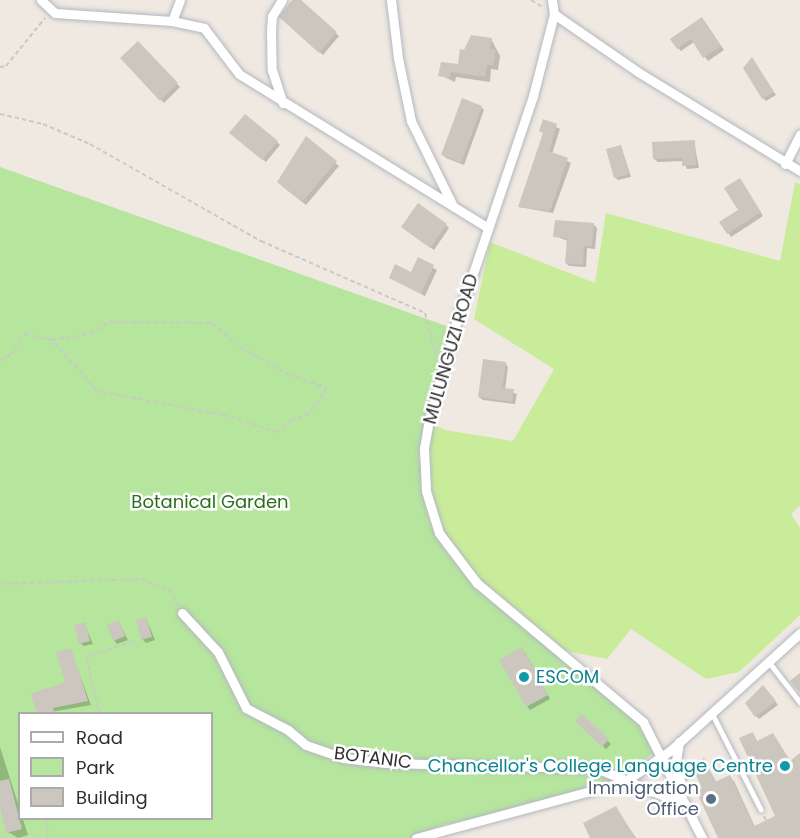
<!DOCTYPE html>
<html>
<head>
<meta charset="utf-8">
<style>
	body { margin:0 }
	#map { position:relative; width:800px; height:838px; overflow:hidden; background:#efe9e1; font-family:Poppins,sans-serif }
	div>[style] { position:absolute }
	.green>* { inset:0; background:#b6e59e }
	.pitch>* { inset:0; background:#c9ec9a }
	.shadow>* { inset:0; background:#0003 }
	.building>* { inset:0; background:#cbc7bf }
	.path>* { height:2px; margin-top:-1px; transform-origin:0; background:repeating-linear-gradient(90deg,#c9c9c9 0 4.5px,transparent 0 7.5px) }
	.roads { filter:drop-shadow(0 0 2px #b4b7c1) drop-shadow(0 0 2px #b4b7c1) }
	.lane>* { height:4.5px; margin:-2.25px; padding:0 2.25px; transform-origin:2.25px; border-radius:2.25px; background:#fff }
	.street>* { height:9px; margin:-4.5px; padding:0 4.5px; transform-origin:4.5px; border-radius:4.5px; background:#fff }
	.dots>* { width:16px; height:16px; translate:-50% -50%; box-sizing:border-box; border:3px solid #fff; border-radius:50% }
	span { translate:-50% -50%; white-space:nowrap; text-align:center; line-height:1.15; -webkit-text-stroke:5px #fff; paint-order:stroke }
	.street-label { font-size:18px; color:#2e2e2e }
	.park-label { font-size:18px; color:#2c6e1b }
	.culture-label { font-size:18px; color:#0d838f }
	.left { translate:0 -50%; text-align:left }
	.right { translate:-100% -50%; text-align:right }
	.service-label { font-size:18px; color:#4e5e75 }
	.legend { position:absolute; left:18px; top:712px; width:195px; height:108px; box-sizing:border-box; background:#fff; border:2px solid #ababab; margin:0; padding:8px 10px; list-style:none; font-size:18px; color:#2e2e2e }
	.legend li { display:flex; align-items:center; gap:12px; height:30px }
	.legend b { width:30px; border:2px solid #ababab }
</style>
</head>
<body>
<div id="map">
	<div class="green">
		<div style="clip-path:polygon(evenodd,0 167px,452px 328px,424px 419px,419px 457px,474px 587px,639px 721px,658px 749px,607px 790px,443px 825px,411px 838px,0 838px,0 167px,20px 714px,212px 714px,212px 818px,20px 818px,20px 714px)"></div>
	</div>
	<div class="pitch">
		<div style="clip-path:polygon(795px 182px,800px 184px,800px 505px,791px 514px,800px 528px,800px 615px,739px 672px,706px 679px,631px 629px,607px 659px,551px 648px,474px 587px,444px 550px,429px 523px,420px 488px,424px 419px,445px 430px,513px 441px,554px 369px,474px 319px,490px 242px,595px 283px,606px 213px,780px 261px)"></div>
	</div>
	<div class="shadow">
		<div style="clip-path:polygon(295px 0,339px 36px,323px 55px,281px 17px)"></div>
		<div style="clip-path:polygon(705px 22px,724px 50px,708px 61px,694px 42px,681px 51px,678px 48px)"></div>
		<div style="clip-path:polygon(491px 39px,500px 56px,498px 70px,491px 69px,490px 82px,456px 77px,455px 82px,440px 75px,459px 66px,465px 51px)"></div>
		<div style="clip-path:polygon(138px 43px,180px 87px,164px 103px,122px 59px)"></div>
		<div style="clip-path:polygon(752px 59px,776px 95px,766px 101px,763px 98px)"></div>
		<div style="clip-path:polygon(481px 107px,484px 110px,464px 165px,446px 158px,443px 155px)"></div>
		<div style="clip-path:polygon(544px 121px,560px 129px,552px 154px,571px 163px,553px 213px,519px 207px,544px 134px,540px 131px)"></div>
		<div style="clip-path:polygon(235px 136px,277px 142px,280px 145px,266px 162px)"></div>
		<div style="clip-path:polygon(306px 139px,339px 166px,306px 205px,282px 186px)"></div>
		<div style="clip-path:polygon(694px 142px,699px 168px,687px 169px,683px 161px,658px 162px,654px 159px)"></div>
		<div style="clip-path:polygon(621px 146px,631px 177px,618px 180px,615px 177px)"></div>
		<div style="clip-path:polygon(743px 184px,763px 216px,731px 237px,728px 233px,740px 210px)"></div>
		<div style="clip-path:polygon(593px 224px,597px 228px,595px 249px,587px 248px,586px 267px,569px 266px,566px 263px,568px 241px,555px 236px)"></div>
		<div style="clip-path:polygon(446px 225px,449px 228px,434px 250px,406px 230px)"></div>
		<div style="clip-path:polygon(418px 259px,437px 270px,425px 296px,391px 278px,412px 274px)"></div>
		<div style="clip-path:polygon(505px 363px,508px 367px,505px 390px,517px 394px,515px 404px,483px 400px,479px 397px)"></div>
		<div style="clip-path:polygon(146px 618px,155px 640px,146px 643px,142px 639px)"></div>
		<div style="clip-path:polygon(119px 622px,128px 640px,117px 644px,114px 640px)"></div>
		<div style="clip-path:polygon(84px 623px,93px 644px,84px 646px,80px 643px)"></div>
		<div style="clip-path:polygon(70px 649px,91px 705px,39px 714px,67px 684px)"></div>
		<div style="clip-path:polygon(525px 652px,550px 699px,530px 710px,527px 706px)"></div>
		<div style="clip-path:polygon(766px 690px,778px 705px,759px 719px,756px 716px)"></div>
		<div style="clip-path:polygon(582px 716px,611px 744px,606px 749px,577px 721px)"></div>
		<div style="clip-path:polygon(752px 734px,758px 742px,773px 734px,791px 762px,800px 755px,800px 838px,720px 838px,704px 789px,703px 759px,717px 783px,729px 777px,734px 781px,755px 827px,777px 817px)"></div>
		<div style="clip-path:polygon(0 747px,28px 835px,18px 838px,8px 832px,0 802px)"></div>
		<div style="clip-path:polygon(616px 808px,636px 838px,592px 838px)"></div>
	</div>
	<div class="building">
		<div style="clip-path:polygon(292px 0,301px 0,337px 32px,319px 53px,279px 17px)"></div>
		<div style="clip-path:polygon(702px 17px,721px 46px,703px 58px,691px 39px,677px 49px,670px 39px)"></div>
		<div style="clip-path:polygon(471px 35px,492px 38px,490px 49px,496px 50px,493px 66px,487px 65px,485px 77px,451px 72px,450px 78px,438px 76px,441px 62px,458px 64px,460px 49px,464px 50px)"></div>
		<div style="clip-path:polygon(138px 41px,178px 83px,160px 101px,120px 58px)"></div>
		<div style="clip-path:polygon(752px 57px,774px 92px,762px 99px,743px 68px)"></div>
		<div style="clip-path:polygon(462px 98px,482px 106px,461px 163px,441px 155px)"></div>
		<div style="clip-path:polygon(245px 114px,278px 141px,262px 160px,229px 133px)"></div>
		<div style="clip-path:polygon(543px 119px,557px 124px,549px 151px,568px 158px,550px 211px,518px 207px,543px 133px,539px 131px)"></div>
		<div style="clip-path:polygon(306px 136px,337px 161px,302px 202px,277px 182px)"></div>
		<div style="clip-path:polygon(695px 140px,696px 165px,682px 166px,682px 158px,653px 159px,652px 142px)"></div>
		<div style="clip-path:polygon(621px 145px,629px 174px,614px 178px,606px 149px)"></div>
		<div style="clip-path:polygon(740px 178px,761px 212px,727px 234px,719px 222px,738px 210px,724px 188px)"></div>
		<div style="clip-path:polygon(418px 203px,447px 224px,430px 248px,401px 227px)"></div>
		<div style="clip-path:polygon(555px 220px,594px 223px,592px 246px,584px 246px,583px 265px,565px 263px,567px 238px,553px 237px)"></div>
		<div style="clip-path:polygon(418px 257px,434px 265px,421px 294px,389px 278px,395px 264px,411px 272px)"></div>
		<div style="clip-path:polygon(483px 359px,506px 362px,502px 388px,514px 389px,512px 402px,478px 397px)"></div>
		<div style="clip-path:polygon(146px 617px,152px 637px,141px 640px,136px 620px)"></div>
		<div style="clip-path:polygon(119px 620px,125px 636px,113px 641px,107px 625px)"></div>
		<div style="clip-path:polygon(85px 622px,90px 641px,79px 644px,74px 625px)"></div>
		<div style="clip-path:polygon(522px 647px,548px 695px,526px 707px,499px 660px)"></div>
		<div style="clip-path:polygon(71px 648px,88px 701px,53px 708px,55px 714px,37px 714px,31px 693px,65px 683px,56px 652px)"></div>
		<div style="clip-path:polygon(800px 673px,800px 693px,790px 681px)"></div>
		<div style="clip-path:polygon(763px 685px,776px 701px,755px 717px,745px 703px)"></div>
		<div style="clip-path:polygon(582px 714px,609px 739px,602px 747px,575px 721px)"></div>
		<div style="clip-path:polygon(753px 732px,757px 741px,773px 733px,790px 761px,800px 753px,800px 838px,718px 838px,696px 791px,702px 788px,691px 764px,704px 758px,715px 782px,730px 775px,754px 826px,775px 816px,739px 738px)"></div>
		<div style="clip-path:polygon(9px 779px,22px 829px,6px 833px,0 808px,0 781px)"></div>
		<div style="clip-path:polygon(616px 806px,635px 838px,590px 838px,583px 823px)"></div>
	</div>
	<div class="path">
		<div style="left:531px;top:0;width:15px;rotate:32deg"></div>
		<div style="left:0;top:67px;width:6px;rotate:-9deg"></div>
		<div style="left:6px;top:66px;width:62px;rotate:-50.9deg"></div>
		<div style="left:0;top:114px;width:44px;rotate:13.1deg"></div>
		<div style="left:43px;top:124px;width:51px;rotate:23.1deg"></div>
		<div style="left:90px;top:144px;width:197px;rotate:29.6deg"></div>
		<div style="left:261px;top:241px;width:179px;rotate:23.7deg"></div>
		<div style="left:425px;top:313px;width:45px;rotate:76deg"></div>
		<div style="left:0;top:361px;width:12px;rotate:-31deg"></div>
		<div style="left:10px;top:355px;width:26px;rotate:-54deg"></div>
		<div style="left:25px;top:334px;width:28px;rotate:13deg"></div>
		<div style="left:52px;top:340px;width:39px;rotate:-9deg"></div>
		<div style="left:91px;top:334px;width:22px;rotate:-34deg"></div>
		<div style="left:109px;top:322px;width:103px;rotate:0.6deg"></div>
		<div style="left:212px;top:323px;width:37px;rotate:41deg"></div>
		<div style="left:240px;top:347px;width:56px;rotate:29.7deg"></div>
		<div style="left:289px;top:375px;width:40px;rotate:18.9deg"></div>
		<div style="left:327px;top:388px;width:32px;rotate:125deg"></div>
		<div style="left:309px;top:414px;width:19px;rotate:162deg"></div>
		<div style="left:291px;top:420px;width:18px;rotate:137deg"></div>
		<div style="left:278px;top:432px;width:57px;rotate:-162.5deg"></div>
		<div style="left:224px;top:415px;width:129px;rotate:-169.3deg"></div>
		<div style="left:97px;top:391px;width:68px;rotate:-131.4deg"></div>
		<div style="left:0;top:584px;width:141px;rotate:-2deg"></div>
		<div style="left:141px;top:579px;width:30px;rotate:20deg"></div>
		<div style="left:169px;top:589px;width:19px;rotate:62deg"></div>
		<div style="left:100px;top:714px;width:59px;rotate:-103.8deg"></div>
		<div style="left:86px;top:657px;width:50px;rotate:-18.8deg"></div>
		<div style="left:764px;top:816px;width:24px;rotate:66deg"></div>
		<div style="left:47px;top:818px;width:20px;rotate:87deg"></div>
	</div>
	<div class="roads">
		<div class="lane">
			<div style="left:769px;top:662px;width:51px;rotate:52.2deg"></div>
			<div style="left:712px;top:713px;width:108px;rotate:63deg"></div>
		</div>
		<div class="street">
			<div style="left:41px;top:0;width:19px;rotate:43deg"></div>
			<div style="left:55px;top:13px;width:117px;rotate:3.9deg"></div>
			<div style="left:172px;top:21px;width:33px;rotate:12deg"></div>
			<div style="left:204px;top:28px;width:58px;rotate:52.7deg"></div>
			<div style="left:239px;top:74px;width:293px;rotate:31.7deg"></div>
			<div style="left:282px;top:0;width:19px;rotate:122deg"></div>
			<div style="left:272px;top:16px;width:15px;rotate:94deg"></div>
			<div style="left:271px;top:31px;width:39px;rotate:89deg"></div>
			<div style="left:272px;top:70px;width:35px;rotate:72deg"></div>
			<div style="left:391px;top:0;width:58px;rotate:83.1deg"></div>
			<div style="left:398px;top:58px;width:64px;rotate:78.3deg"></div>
			<div style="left:411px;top:121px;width:95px;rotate:63.7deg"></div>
			<div style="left:552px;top:0;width:14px;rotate:82deg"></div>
			<div style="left:554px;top:14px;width:85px;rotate:104.4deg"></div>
			<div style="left:533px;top:96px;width:247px;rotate:108.7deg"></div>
			<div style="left:454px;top:330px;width:93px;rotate:105.5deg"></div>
			<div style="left:429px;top:420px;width:28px;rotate:100deg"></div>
			<div style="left:424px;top:448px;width:43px;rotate:87.3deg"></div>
			<div style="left:426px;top:491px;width:44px;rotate:72.8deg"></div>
			<div style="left:439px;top:533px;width:63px;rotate:52.8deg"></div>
			<div style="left:477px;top:583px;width:217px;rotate:39.9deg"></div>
			<div style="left:643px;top:722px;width:130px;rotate:63deg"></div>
			<div style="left:554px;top:14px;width:102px;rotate:34.6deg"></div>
			<div style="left:638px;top:72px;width:190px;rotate:31.4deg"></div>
			<div style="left:172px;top:21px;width:22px;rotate:-69deg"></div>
			<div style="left:785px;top:164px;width:33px;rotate:-63deg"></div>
			<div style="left:182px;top:613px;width:53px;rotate:47.3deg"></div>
			<div style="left:218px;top:652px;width:63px;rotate:63.4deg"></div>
			<div style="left:246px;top:708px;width:47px;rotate:27.6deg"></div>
			<div style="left:288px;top:730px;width:23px;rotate:40deg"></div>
			<div style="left:306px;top:745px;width:39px;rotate:19deg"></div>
			<div style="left:343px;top:758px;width:43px;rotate:6.6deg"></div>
			<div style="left:386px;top:763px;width:210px;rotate:1.4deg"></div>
			<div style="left:596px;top:768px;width:97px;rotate:22.3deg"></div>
			<div style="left:679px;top:742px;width:20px;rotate:99deg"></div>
			<div style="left:676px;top:762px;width:27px;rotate:77deg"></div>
			<div style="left:416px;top:838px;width:215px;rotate:-15.1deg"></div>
			<div style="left:624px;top:782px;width:57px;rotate:-34.2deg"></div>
			<div style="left:671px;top:750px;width:174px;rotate:-42.2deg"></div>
		</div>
	</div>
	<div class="dots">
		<div style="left:524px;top:677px;background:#0f9aa8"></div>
		<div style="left:785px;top:766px;background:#0f9aa8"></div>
		<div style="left:711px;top:799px;background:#5c6f8a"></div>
	</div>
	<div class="street-label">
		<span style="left:451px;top:349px;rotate:-74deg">MULUNGUZI ROAD</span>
		<span style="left:373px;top:758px;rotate:7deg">BOTANIC</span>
	</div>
	<div class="park-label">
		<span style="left:210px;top:502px">Botanical Garden</span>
	</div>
	<div class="culture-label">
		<span class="left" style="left:536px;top:677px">ESCOM</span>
		<span class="right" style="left:773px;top:766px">Chancellor's College Language Centre</span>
	</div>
	<div class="service-label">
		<span class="right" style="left:699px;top:799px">Immigration<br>Office</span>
	</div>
	<ul class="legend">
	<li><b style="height:8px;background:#fff"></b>Road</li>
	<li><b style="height:16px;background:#b6e59e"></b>Park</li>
	<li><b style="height:16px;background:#cbc7bf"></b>Building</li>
	</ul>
</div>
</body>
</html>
